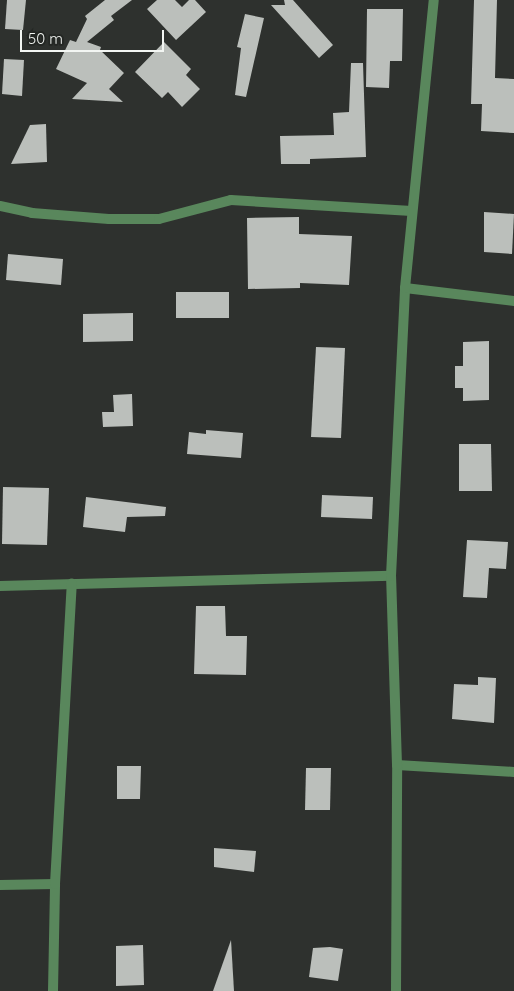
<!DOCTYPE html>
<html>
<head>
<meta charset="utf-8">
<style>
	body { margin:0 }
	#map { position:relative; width:514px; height:991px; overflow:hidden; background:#2e312e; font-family:Quicksand,sans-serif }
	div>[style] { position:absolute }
	.building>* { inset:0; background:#bbbfbb }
	.minor>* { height:10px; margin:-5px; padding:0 5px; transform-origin:5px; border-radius:5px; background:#59875c }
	span { translate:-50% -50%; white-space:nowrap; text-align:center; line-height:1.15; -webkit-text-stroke:5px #242724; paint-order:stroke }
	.scale { position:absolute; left:20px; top:30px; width:144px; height:22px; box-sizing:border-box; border:2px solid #f3f6f3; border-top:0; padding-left:6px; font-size:15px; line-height:18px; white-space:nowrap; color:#f3f6f3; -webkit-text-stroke:4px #242724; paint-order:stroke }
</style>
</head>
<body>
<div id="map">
	<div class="building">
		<div style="clip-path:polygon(7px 0,26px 0,23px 30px,5px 29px)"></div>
		<div style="clip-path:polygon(105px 0,132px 0,111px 16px,114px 20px,87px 42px,101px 47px,100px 50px,124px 73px,109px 89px,123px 102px,72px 99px,87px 83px,56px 69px,70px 40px,76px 42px,87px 19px,85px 16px)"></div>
		<div style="clip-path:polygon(157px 0,175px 0,182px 7px,189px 0,195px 0,206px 12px,176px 40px,147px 9px)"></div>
		<div style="clip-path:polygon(284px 0,293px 0,333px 45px,319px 58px,271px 5px,285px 5px)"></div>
		<div style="clip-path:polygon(474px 0,497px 0,495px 78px,514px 79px,514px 133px,481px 131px,482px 104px,471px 104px)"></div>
		<div style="clip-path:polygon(367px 9px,403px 9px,402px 61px,390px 61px,389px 88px,366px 87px)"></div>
		<div style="clip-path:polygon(245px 14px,264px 18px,246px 97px,235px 95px,241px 48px,237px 47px)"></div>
		<div style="clip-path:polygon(164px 42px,191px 69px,186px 75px,200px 89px,182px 107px,168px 92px,162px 98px,135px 72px)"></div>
		<div style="clip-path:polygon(4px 59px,24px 60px,22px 96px,2px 94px)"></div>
		<div style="clip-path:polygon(351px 63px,363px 63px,366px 157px,310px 159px,310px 164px,281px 164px,280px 136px,334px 135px,333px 113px,349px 112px)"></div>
		<div style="clip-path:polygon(46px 124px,47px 162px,11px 164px,30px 125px)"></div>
		<div style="clip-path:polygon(484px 212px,514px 214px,512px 254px,484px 252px)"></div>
		<div style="clip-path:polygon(299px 217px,299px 234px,352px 236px,349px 285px,300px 283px,300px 288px,248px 289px,247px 218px)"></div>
		<div style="clip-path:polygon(8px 254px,63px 259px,61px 285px,6px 280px)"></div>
		<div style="clip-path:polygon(176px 292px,229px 292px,229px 318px,176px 318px)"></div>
		<div style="clip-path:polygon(133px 313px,133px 341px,83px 342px,83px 314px)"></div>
		<div style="clip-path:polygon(489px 341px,489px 400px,463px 401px,463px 388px,455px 388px,455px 366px,463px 366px,463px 342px)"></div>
		<div style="clip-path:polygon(316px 347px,345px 348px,341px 438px,311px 437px)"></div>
		<div style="clip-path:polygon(132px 394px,133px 426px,103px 427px,102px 412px,114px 412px,113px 395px)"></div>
		<div style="clip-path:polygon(206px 430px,243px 433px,241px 458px,187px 454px,189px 432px,206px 434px)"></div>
		<div style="clip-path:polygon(459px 444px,491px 444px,492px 491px,459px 491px)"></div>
		<div style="clip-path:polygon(3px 487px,49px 488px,47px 545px,2px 544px)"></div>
		<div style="clip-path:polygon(322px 495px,373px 497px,372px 519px,321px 517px)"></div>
		<div style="clip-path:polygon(86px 497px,166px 507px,165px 516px,127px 517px,125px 532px,83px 527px)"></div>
		<div style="clip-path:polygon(467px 540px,508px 542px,506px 569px,489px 568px,487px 598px,463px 597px)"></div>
		<div style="clip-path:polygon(196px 606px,225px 606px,226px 636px,247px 636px,246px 675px,194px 674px)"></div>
		<div style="clip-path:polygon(478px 677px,496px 678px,494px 723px,452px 719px,454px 684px,478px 685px)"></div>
		<div style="clip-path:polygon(117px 766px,141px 766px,140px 799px,117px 799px)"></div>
		<div style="clip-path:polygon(306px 768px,331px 768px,330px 810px,305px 810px)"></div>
		<div style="clip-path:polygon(214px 848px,256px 851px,254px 872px,214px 867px)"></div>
		<div style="clip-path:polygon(231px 940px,234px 991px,213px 991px)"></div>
		<div style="clip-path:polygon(143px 945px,144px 985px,116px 986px,116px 946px)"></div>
		<div style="clip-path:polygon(330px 947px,343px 949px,338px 981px,309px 977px,313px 948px)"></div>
	</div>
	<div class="minor">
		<div style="left:0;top:206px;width:33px;rotate:12deg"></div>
		<div style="left:32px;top:213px;width:77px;rotate:4.5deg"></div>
		<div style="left:109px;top:219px;width:50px"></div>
		<div style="left:159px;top:219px;width:74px;rotate:-14.8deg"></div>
		<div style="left:231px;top:200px;width:181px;rotate:3.5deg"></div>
		<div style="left:405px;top:288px;width:110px;rotate:6.8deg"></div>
		<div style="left:0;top:586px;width:391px;rotate:-1.5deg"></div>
		<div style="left:397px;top:765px;width:117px;rotate:3.4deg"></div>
		<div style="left:0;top:885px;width:55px;rotate:-1deg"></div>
		<div style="left:53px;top:991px;width:107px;rotate:-88.9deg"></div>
		<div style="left:55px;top:884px;width:301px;rotate:-86.8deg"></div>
		<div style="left:396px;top:991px;width:226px;rotate:-89.7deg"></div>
		<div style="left:397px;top:765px;width:189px;rotate:-91.8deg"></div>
		<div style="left:391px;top:576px;width:288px;rotate:-87.2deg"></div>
		<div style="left:405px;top:288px;width:289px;rotate:-84.3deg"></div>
	</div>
	<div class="scale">50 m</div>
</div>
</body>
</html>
